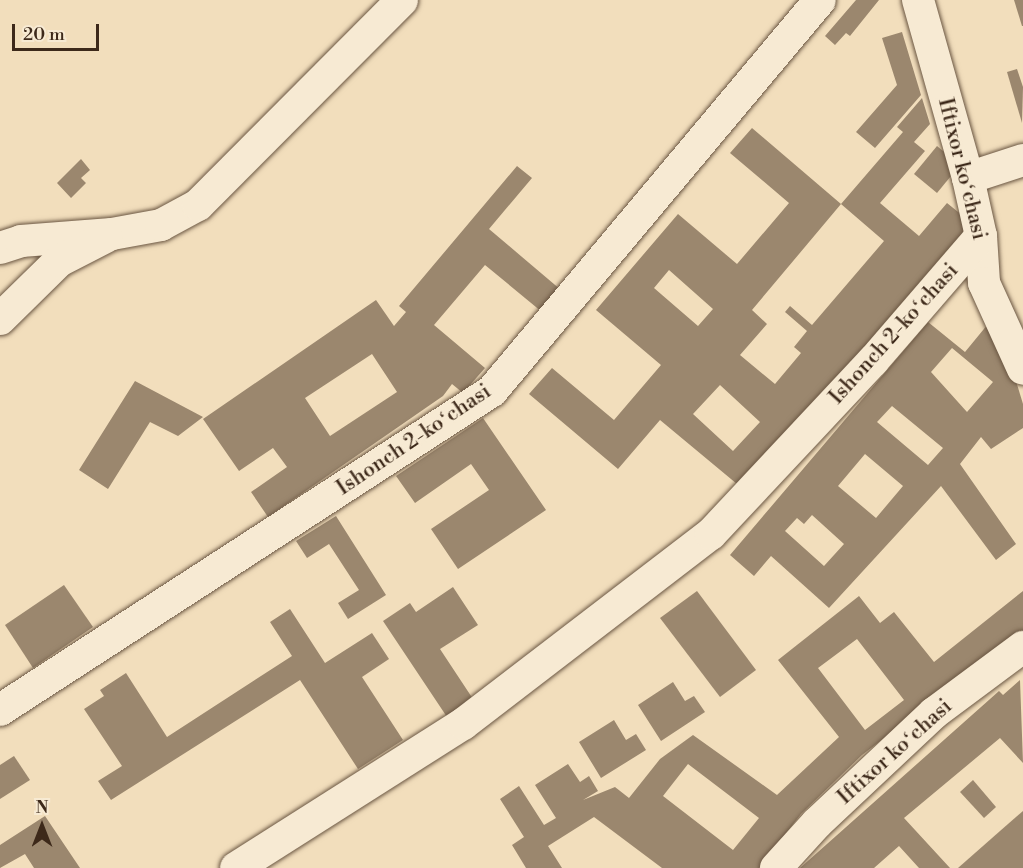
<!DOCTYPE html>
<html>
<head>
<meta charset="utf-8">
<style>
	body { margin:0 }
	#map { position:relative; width:1023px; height:868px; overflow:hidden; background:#f2debc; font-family:"Libre Bodoni",serif }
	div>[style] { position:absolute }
	.building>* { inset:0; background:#9b876e }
	.roads { filter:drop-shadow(0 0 2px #6a5642) drop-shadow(0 0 2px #6a5642) }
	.minor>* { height:32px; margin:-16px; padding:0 16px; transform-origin:16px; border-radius:16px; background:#f7ead3 }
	span { translate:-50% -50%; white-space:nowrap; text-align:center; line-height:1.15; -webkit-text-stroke:4.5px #f7ead3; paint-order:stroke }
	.street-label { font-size:21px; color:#3d291a }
	.north { position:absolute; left:12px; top:796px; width:60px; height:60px; -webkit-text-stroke:4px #f7ead3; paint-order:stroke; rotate:0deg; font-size:16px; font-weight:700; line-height:24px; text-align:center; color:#3d291a }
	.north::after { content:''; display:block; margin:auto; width:21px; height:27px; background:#3d291a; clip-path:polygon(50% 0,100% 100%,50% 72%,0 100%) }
	.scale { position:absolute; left:12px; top:24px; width:87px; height:27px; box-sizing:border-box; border:3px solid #3d291a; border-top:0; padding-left:8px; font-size:18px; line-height:21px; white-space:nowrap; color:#3d291a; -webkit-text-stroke:4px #f7ead3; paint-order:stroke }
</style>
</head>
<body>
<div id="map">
	<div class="building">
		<div style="clip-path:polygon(856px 0,879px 0,850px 36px,846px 33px,835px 45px,825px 36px)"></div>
		<div style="clip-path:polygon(1014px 0,1023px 0,1023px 26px,1022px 26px)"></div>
		<div style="clip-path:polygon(902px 32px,921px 95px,875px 148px,856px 132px,897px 85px,882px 38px)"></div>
		<div style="clip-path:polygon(1017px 69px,1023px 87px,1022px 123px,1007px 72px)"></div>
		<div style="clip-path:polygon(evenodd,922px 98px,930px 124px,914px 142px,925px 151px,880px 203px,919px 236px,947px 203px,973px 224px,743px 489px,660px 420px,618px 469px,529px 394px,552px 368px,614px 420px,661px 365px,596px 310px,678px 214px,737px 264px,789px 203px,730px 153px,752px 128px,841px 204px,752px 310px,767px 324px,740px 355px,775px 384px,801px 353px,794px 347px,807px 331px,785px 312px,790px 306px,812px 325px,884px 241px,841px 204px,903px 132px,897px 127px,922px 98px,669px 270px,713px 309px,698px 326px,654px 288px,669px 270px,922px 98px,720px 385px,760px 422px,733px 451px,693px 414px,720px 385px)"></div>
		<div style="clip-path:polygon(937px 146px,960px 165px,937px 193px,914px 174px)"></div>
		<div style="clip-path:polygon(81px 159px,90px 170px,81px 178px,86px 183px,71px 198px,57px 183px)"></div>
		<div style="clip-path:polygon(evenodd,517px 166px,532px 178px,489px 229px,561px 290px,542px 312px,485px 265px,434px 325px,485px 368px,463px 393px,452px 384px,443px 396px,268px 517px,251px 492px,287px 467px,273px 448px,239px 471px,203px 419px,376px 300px,394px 326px,406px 312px,399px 306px,517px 166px,372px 354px,397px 392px,330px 436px,305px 398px,372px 354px)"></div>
		<div style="clip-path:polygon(evenodd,928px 322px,965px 352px,988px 324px,1002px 335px,1023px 404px,1023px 428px,991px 449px,981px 437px,960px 464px,1016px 544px,996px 560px,941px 486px,829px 608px,771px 556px,754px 576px,730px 555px,928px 322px,952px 348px,993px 382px,967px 412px,931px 372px,952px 348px,928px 322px,892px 406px,943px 448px,928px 465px,877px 422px,892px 406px,928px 322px,865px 454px,903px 486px,876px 518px,838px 486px,865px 454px,928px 322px,812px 515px,844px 544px,824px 566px,785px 531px,797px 518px,804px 524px,812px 515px)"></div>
		<div style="clip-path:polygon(135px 381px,203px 417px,178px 436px,150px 422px,108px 489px,79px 470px)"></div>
		<div style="clip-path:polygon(483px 418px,546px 510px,458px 569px,431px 529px,489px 490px,471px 464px,415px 503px,396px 476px)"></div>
		<div style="clip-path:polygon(336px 516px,386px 595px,348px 619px,338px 603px,359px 590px,329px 544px,307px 558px,296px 541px)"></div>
		<div style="clip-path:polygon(64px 585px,93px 627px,33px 668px,5px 625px)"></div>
		<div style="clip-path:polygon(453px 587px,478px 625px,440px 649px,473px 699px,447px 717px,383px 621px,410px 603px,416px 612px)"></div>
		<div style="clip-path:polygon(697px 591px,756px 670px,720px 697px,660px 618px)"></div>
		<div style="clip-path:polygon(evenodd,1023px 591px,1023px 631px,862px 755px,801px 814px,759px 868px,662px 868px,594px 817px,548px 846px,562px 868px,526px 868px,512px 845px,524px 837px,500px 799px,519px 786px,544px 825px,556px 818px,535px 785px,568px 764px,580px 782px,589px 776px,598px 791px,583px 800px,615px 787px,629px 798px,660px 759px,693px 735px,777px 795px,839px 737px,778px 660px,859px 596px,880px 623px,894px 612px,934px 662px,1023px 591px,857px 639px,904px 700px,865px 730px,818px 668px,857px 639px,1023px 591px,688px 764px,759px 818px,733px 850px,663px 796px,688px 764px)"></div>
		<div style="clip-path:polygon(290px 609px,325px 663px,372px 633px,389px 659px,362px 677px,403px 740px,358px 769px,300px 680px,111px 800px,98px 781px,122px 766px,84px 709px,104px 696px,100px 690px,126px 673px,167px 737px,292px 656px,270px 622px)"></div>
		<div style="clip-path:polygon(1020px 680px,1023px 763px,1000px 738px,904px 818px,950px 868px,919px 868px,899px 846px,874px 868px,800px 868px,999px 691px,1003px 695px)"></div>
		<div style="clip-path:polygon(673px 682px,685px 701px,694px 696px,705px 712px,661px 741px,638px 705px)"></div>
		<div style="clip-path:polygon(614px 720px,626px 740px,636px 734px,646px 750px,601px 778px,579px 742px)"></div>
		<div style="clip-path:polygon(14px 756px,30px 780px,0 799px,0 765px)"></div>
		<div style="clip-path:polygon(973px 780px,996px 807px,984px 818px,960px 792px)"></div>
		<div style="clip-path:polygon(1023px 811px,1023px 868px,958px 868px,1000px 831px)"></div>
		<div style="clip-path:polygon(45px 816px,80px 868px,34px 868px,25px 854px,0 868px,0 845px)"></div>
	</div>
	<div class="roads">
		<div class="minor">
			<div style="left:918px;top:0;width:185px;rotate:74.3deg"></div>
			<div style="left:968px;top:178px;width:59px;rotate:77.4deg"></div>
			<div style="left:981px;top:236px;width:47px;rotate:86.3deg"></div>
			<div style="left:984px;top:283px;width:94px;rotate:65.6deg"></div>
			<div style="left:968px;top:178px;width:58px;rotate:-18.1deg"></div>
			<div style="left:0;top:248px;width:22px;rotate:-18deg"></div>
			<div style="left:21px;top:241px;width:91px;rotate:-4.4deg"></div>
			<div style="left:112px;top:234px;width:50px;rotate:-10.4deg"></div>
			<div style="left:161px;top:225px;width:42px;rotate:-28.4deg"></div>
			<div style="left:198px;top:205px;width:289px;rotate:-45.1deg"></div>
			<div style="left:0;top:319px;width:83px;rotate:-44.5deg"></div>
			<div style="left:59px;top:261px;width:53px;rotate:-27.1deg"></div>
			<div style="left:0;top:710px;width:586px;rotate:-32.96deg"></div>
			<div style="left:492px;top:391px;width:510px;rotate:-50.01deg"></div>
			<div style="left:236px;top:868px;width:269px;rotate:-32.4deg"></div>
			<div style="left:463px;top:724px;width:312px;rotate:-37.5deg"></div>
			<div style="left:711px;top:534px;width:237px;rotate:-46.9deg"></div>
			<div style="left:873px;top:361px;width:165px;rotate:-49.2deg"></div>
			<div style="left:776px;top:868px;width:61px;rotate:-47.7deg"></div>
			<div style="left:817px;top:823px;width:161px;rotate:-43.2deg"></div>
			<div style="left:934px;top:713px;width:111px;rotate:-36.6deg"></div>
		</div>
	</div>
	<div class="street-label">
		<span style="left:962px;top:169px;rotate:76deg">Iftixor koʻchasi</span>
		<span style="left:894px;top:334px;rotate:-48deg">Ishonch 2-koʻchasi</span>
		<span style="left:414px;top:440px;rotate:-34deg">Ishonch 2-koʻchasi</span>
		<span style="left:895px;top:752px;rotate:-42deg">Iftixor koʻchasi</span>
	</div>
	<div class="north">N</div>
	<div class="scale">20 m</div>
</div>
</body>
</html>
